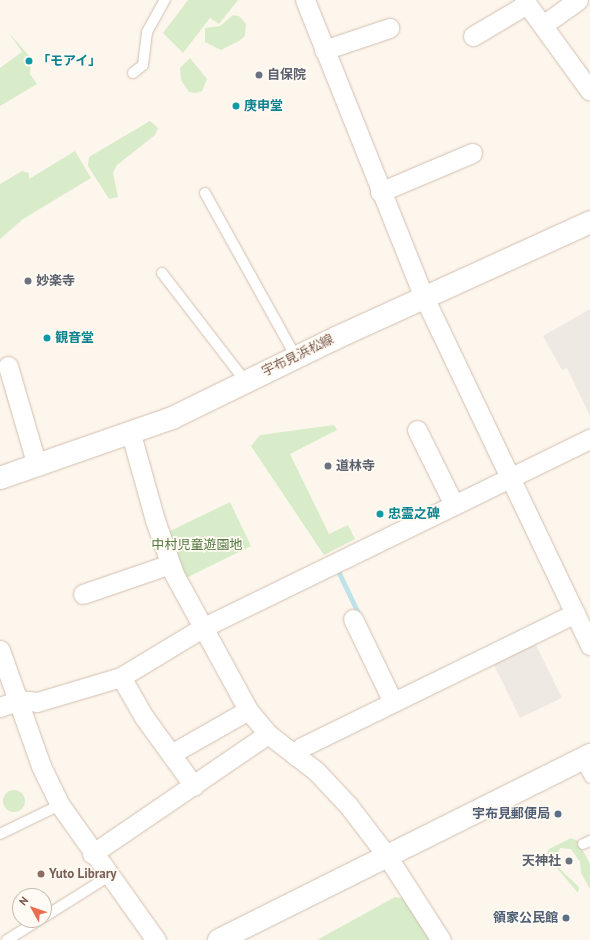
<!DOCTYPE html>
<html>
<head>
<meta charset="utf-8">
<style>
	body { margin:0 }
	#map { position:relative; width:590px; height:940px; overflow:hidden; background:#fdf6ec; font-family:"PT Sans","Noto Sans JP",sans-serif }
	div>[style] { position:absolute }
	.industrial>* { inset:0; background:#efe9e4 }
	.green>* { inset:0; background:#d8ecc9 }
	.round { border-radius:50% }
	.stream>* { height:5px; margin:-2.5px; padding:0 2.5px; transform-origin:2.5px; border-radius:2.5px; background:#bfe3e8 }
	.roads { filter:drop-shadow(0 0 1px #d1beb0) drop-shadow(0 0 1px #d1beb0) }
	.lane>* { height:10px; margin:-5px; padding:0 5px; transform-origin:5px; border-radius:5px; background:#fff }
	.street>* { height:19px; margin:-9.5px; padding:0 9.5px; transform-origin:9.5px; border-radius:9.5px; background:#fff }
	.secondary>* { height:22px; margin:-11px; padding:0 11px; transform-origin:11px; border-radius:11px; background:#fff }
	.dots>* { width:11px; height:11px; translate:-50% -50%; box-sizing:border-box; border:2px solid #fffaf3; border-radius:50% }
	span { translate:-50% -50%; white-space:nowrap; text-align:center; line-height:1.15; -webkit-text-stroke:3.5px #fffaf3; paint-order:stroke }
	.culture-label { font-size:13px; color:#0d838f; font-weight:700 }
	.left { translate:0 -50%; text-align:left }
	.worship-label { font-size:13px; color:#5b616d; font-weight:700 }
	.right { translate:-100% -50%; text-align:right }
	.street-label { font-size:13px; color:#7a5c4d }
	.park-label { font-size:13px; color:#537a41 }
	.service-label { font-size:13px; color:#4e5e75; font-weight:700 }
	.education-label { font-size:13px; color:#785e54; font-weight:700 }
	.north { position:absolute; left:12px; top:888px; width:40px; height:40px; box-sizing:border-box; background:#fffaf3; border:1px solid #cabbb1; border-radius:50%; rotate:310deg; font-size:11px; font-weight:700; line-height:16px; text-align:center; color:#7a5c4d }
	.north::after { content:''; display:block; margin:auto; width:14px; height:18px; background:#e76f51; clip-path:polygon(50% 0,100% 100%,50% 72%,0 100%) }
</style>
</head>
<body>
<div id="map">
	<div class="industrial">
		<div style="clip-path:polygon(590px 309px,590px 416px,567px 368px,562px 370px,543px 336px)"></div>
		<div style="clip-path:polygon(535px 643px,562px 698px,520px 718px,493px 663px)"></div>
	</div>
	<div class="green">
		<div style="clip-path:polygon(188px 0,238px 0,219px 24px,210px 18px,183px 53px,163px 33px)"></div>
		<div style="clip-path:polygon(233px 15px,239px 16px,246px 24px,245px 36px,239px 41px,221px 50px,205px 42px,205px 28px,220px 26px)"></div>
		<div style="clip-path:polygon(9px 33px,31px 58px,30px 74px,37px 84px,0 106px,0 68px,22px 52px)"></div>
		<div style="clip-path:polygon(190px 58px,207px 79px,202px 91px,196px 93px,189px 92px,181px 80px,180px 68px)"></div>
		<div style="clip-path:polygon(150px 121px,158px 128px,155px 135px,117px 165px,113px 173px,118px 197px,109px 199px,88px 166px,89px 157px)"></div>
		<div style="clip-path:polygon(75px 151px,91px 178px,23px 219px,0 239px,0 184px,22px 171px,29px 173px,29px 179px)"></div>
		<div style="clip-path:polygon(334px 425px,337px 430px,290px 454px,329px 534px,348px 525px,355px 539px,324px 555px,251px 446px,260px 435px)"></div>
		<div style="clip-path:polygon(230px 502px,251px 546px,184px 579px,166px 533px)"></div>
		<div class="round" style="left:3px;top:790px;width:22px;height:22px"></div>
		<div style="clip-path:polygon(571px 838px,578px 841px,590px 864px,590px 889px,581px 873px,580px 862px,571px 849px,560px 848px,556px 859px,560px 869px,579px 887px,578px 893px,546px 855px,549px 849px)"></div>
		<div style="clip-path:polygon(395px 897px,405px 899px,433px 940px,317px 940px)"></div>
	</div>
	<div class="stream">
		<div style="left:338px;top:571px;width:51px;rotate:64.4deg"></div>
	</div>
	<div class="roads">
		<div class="lane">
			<div style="left:133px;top:73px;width:13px;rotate:-39deg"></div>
			<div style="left:143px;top:65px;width:33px;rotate:-83deg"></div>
			<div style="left:147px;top:32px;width:37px;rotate:-61deg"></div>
			<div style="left:205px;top:193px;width:188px;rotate:61deg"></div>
			<div style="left:162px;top:273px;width:138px;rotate:52.4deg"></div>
			<div style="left:581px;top:760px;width:20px;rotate:63deg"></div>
			<div style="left:0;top:834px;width:67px;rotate:-25.8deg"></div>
			<div style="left:583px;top:844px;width:8px;rotate:-23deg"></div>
			<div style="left:44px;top:917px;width:77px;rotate:-32.2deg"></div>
			<div style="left:7px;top:940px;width:38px;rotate:-32deg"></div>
		</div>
		<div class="street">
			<div style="left:305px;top:0;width:320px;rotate:68.2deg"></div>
			<div style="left:424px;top:297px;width:386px;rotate:64.5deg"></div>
			<div style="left:524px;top:0;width:112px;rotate:54deg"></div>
			<div style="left:543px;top:25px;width:43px;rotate:-35.5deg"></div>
			<div style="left:473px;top:36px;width:63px;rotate:-30.7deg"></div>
			<div style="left:324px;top:50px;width:69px;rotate:-18.7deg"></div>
			<div style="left:380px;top:192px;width:100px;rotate:-23deg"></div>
			<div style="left:8px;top:366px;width:104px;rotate:73.8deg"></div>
			<div style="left:417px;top:430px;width:84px;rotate:63.7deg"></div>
			<div style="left:131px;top:434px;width:89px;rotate:74.4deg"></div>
			<div style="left:155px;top:520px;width:57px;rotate:70.6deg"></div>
			<div style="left:174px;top:574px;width:155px;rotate:61.4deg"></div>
			<div style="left:248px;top:710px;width:31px;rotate:50deg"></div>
			<div style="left:268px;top:734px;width:61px;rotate:37.6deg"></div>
			<div style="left:316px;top:771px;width:47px;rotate:46.7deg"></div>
			<div style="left:348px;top:805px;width:64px;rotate:52.6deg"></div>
			<div style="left:387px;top:856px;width:100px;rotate:57.3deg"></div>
			<div style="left:83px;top:594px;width:92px;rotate:-19deg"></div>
			<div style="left:353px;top:619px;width:92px;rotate:64.3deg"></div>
			<div style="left:0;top:650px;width:123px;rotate:70.5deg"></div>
			<div style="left:41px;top:766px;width:43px;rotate:64deg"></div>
			<div style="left:60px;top:805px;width:166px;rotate:54.6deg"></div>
			<div style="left:121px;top:677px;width:46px;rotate:60.1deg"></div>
			<div style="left:144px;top:717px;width:85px;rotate:54.1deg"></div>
			<div style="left:0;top:707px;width:20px;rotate:-20deg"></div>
			<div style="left:19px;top:700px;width:18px;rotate:6deg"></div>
			<div style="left:37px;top:702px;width:88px;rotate:-16.6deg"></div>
			<div style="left:121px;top:677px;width:95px;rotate:-31.2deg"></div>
			<div style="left:202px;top:628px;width:432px;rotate:-26deg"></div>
			<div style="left:171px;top:754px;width:89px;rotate:-29.7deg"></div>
			<div style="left:296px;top:756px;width:11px;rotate:-56deg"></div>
			<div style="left:302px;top:747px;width:304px;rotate:-26.1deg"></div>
			<div style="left:92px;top:854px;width:213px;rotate:-34.3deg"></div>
		</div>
		<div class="secondary">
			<div style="left:0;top:478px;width:182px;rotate:-19.2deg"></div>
			<div style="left:172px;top:418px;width:182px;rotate:-26deg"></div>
			<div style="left:336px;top:338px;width:279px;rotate:-24.5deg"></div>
			<div style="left:219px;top:940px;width:415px;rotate:-26.5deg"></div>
		</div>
	</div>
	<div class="dots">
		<div style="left:29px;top:61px;background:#0f9aa8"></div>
		<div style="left:259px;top:75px;background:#6b7280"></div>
		<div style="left:236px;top:106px;background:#0f9aa8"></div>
		<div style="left:28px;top:281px;background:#6b7280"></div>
		<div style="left:47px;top:338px;background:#0f9aa8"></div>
		<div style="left:328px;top:466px;background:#6b7280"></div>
		<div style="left:380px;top:514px;background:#0f9aa8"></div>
		<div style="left:558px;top:814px;background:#5c6f8a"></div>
		<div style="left:569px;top:861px;background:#6b7280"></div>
		<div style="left:41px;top:874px;background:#8d6e63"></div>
		<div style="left:566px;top:918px;background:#5c6f8a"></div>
	</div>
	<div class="culture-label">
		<span class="left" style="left:37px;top:61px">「モアイ」</span>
		<span class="left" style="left:244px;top:106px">庚申堂</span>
		<span class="left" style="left:55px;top:338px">観音堂</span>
		<span class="left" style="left:388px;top:514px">忠霊之碑</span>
	</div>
	<div class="worship-label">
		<span class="left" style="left:267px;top:75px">自保院</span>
		<span class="left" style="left:36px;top:281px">妙楽寺</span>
		<span class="left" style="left:336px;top:466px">道林寺</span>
		<span class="right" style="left:561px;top:861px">天神社</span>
	</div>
	<div class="street-label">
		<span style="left:298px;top:356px;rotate:-26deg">宇布見浜松線</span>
	</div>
	<div class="park-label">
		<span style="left:197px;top:545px">中村児童遊園地</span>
	</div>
	<div class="service-label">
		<span class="right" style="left:550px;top:814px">宇布見郵便局</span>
		<span class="right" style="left:558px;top:918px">領家公民館</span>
	</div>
	<div class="education-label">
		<span class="left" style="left:49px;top:874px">Yuto Library</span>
	</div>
	<div class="north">N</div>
</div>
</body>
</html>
